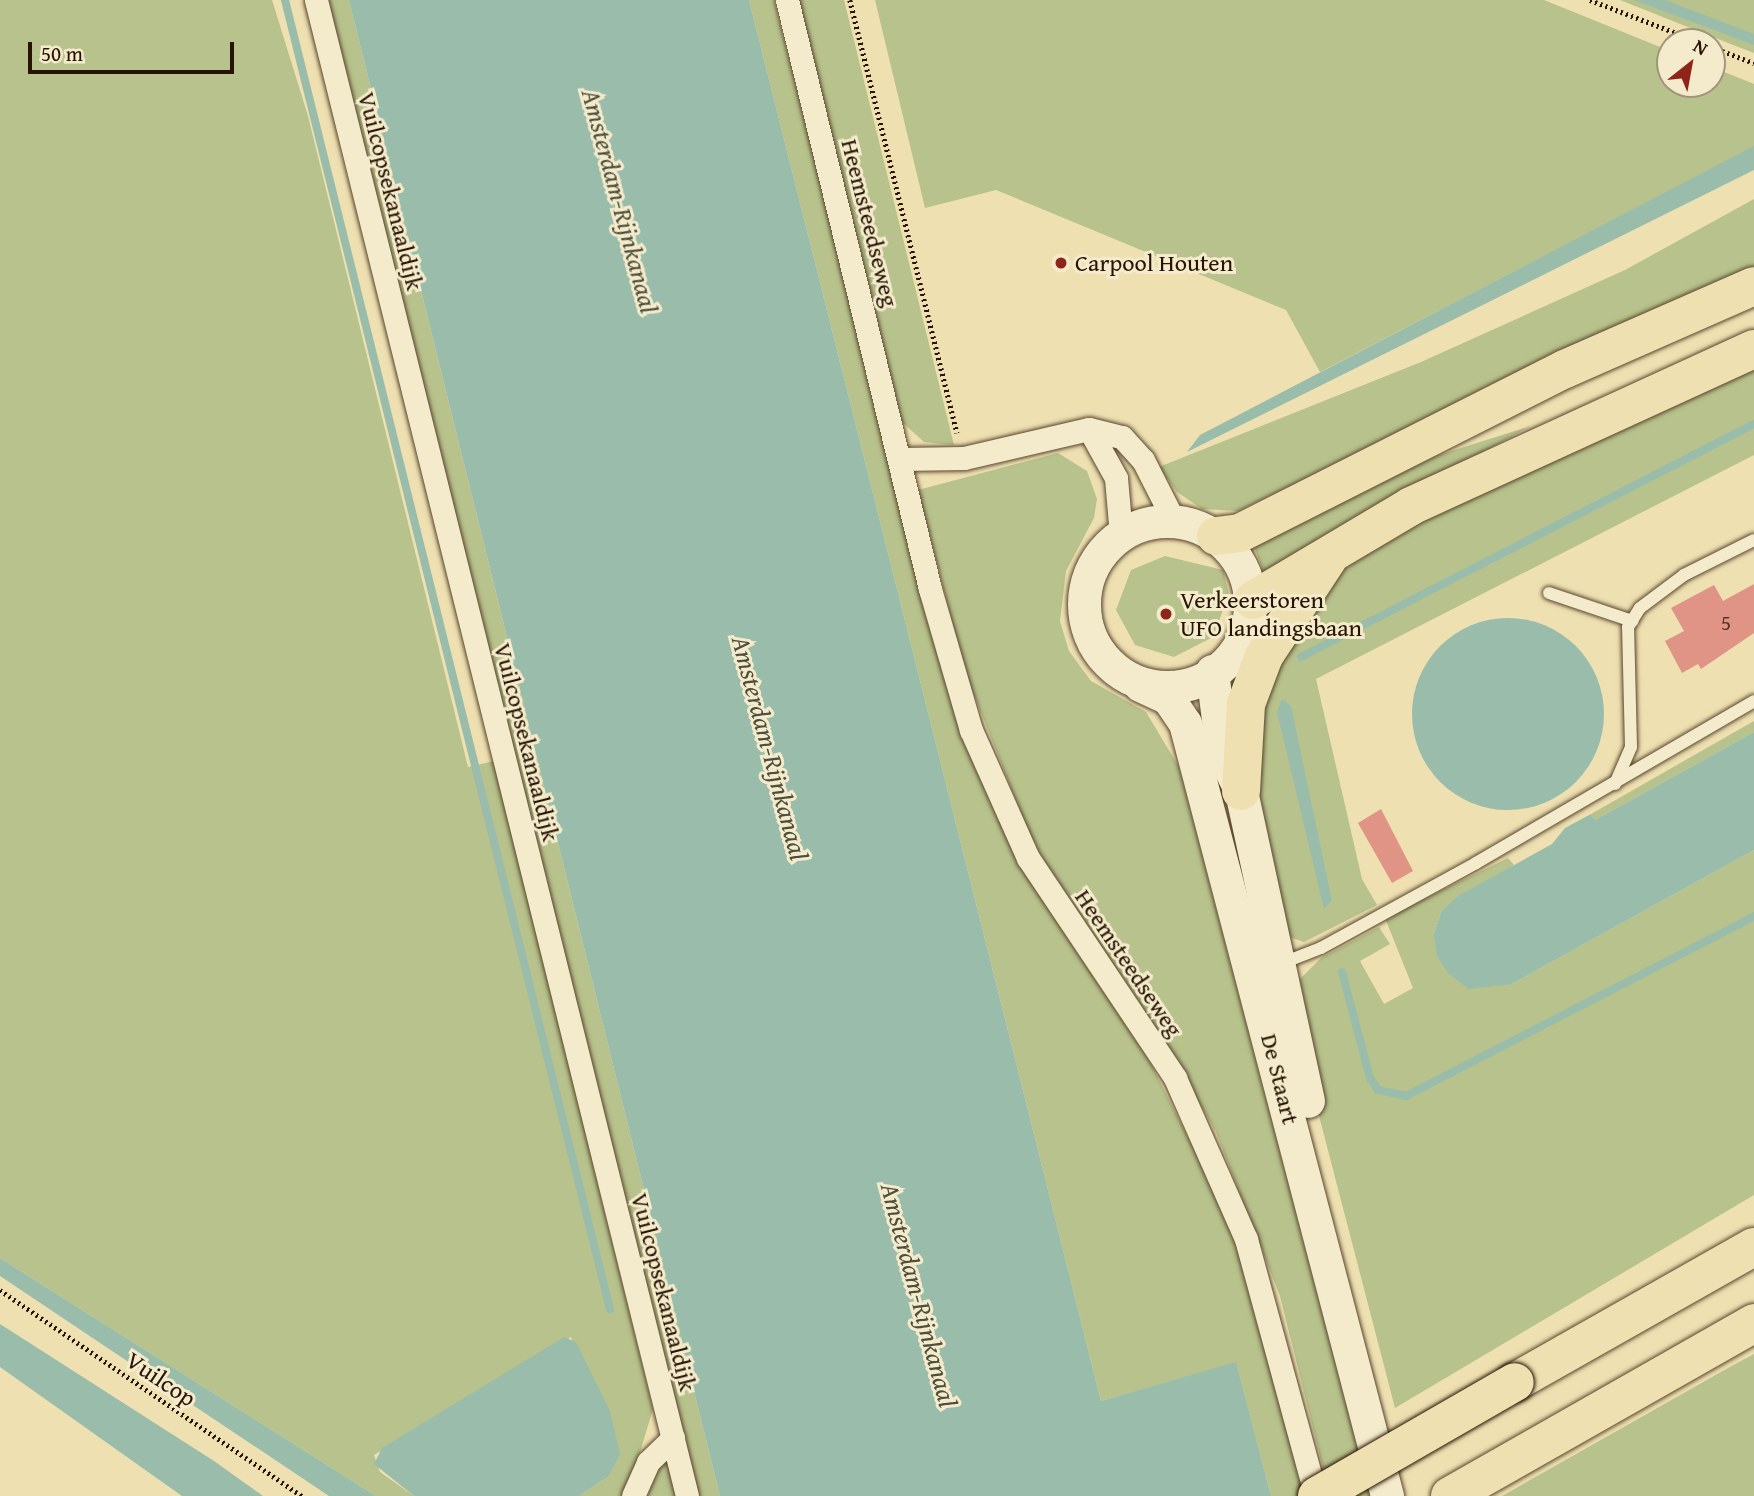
<!DOCTYPE html>
<html>
<head>
<meta charset="utf-8">
<style>
	body { margin:0 }
	#map { position:relative; width:1754px; height:1496px; overflow:hidden; background:#eee0b1; font-family:"Gentium Book Plus",serif }
	div>[style] { position:absolute }
	.green>* { inset:0; background:#b8c28c }
	.water>* { inset:0; background:#99bdaa }
	.round { border-radius:50% }
	.stream>* { height:8px; margin:-4px; padding:0 4px; transform-origin:4px; border-radius:4px; background:#99bdaa }
	.building>* { inset:0; background:#e09485 }
	.path>* { height:4.5px; margin-top:-2.25px; transform-origin:0; background:repeating-linear-gradient(90deg,#261301 0 2px,transparent 0 5.5px) }
	.roads { filter:drop-shadow(0 0 2px #58462d) drop-shadow(0 0 2px #58462d) }
	.lane>* { height:12px; margin:-6px; padding:0 6px; transform-origin:6px; border-radius:6px; background:#f4ebcc }
	.street>* { height:23px; margin:-11.5px; padding:0 11.5px; transform-origin:11.5px; border-radius:11.5px; background:#f4ebcc }
	.secondary>* { height:33px; margin:-16.5px; padding:0 16.5px; transform-origin:16.5px; border-radius:16.5px; background:#f4ebcc }
	.secondary>.ring { margin:-16.5px; padding:0; box-sizing:content-box; background:none; border:33px solid #f4ebcc; border-radius:50% }
	.highway>* { height:38px; margin:-19px; padding:0 19px; transform-origin:19px; border-radius:19px; background:#eee0b1 }
	.bridges { filter:drop-shadow(0 0 2px #261301) drop-shadow(0 0 2px #261301) }
	.highway-bridge>* { height:38px; margin:-19px; padding:0 19px; transform-origin:19px; border-radius:19px; background:#eee0b1 }
	.dots>* { width:19px; height:19px; translate:-50% -50%; box-sizing:border-box; border:4px solid #f4ebcc; border-radius:50% }
	span { translate:-50% -50%; white-space:nowrap; text-align:center; line-height:1.15; -webkit-text-stroke:6px #f4ebcc; paint-order:stroke }
	.number-label { font-size:21px; color:#543322 }
	.number-label span { -webkit-text-stroke-width:0 }
	.street-label { font-size:24px; color:#261301 }
	.poi-label { font-size:24px; color:#261301 }
	.left { translate:0 -50%; text-align:left }
	.water-label { font-size:26px; color:#4e4e3c; font-style:italic }
	.north { position:absolute; left:1656px; top:28px; width:70px; height:70px; box-sizing:border-box; background:#f4ebcc; border:2px solid #a2957b; border-radius:50%; rotate:31deg; font-size:19px; font-weight:700; line-height:28px; text-align:center; color:#261301 }
	.north::after { content:''; display:block; margin:auto; width:24px; height:32px; background:#8f2418; clip-path:polygon(50% 0,100% 100%,50% 72%,0 100%) }
	.scale { position:absolute; left:28px; top:42px; width:206px; height:32px; box-sizing:border-box; border:4px solid #261301; border-top:0; padding-left:9px; font-size:21px; line-height:24px; white-space:nowrap; color:#261301; -webkit-text-stroke:5px #f4ebcc; paint-order:stroke }
</style>
</head>
<body>
<div id="map">
	<div class="green">
		<div style="clip-path:polygon(0 0,272px 0,308px 116px,468px 767px,494px 761px,653px 1409px,638px 1459px,665px 1453px,676px 1496px,579px 1496px,608px 1477px,571px 1337px,374px 1455px,380px 1472px,414px 1496px,376px 1496px,0 1258px)"></div>
		<div style="clip-path:polygon(326px 0,349px 0,720px 1496px,698px 1496px)"></div>
		<div style="clip-path:polygon(749px 0,774px 0,962px 737px,1027px 877px,1143px 1048px,1231px 1223px,1307px 1496px,1271px 1496px,1236px 1363px,1101px 1401px)"></div>
		<div style="clip-path:polygon(796px 0,844px 0,954px 445px,924px 442px,902px 422px)"></div>
		<div style="clip-path:polygon(875px 0,1544px 0,1670px 51px,1670px 84px,1712px 84px,1712px 67px,1754px 84px,1754px 147px,1320px 372px,1286px 310px,996px 190px,925px 208px)"></div>
		<div style="clip-path:polygon(1620px 0,1754px 0,1754px 53px,1728px 43px)"></div>
		<div style="clip-path:polygon(1754px 199px,1754px 266px,1238px 511px,1202px 509px,1177px 492px,1159px 467px,1421px 362px,1625px 270px)"></div>
		<div style="clip-path:polygon(1754px 360px,1754px 455px,1316px 679px,1362px 879px,1377px 905px,1304px 942px,1283px 935px,1255px 791px,1253px 746px,1279px 651px,1334px 578px,1382px 538px)"></div>
		<div style="clip-path:polygon(1531px 426px,1369px 514px,1265px 574px,1254px 547px,1426px 459px)"></div>
		<div style="clip-path:polygon(1058px 453px,1087px 471px,1097px 499px,1094px 518px,1066px 571px,1060px 621px,1069px 651px,1091px 681px,1146px 712px,1179px 767px,1370px 1496px,1330px 1496px,1280px 1296px,1216px 1132px,1160px 1034px,1104px 958px,1032px 840px,966px 675px,918px 490px)"></div>
		<div style="clip-path:polygon(1165px 556px,1223px 570px,1229px 594px,1213px 637px,1174px 657px,1135px 645px,1116px 610px,1131px 570px)"></div>
		<div style="clip-path:polygon(1754px 721px,1754px 732px,1595px 820px,1591px 814px)"></div>
		<div style="clip-path:polygon(1754px 850px,1754px 1195px,1395px 1408px,1311px 1085px,1296px 983px,1321px 958px,1379px 927px,1390px 944px,1360px 961px,1384px 1004px,1413px 988px,1385px 918px,1508px 858px,1514px 865px,1441px 912px,1434px 934px,1512px 984px)"></div>
		<div style="clip-path:polygon(1754px 1354px,1754px 1496px,1502px 1496px,1728px 1368px)"></div>
	</div>
	<div class="water">
		<div style="clip-path:polygon(349px 0,749px 0,1101px 1401px,1236px 1362px,1271px 1496px,720px 1496px)"></div>
		<div style="clip-path:polygon(1634px 0,1665px 0,1754px 34px,1754px 45px)"></div>
		<div style="clip-path:polygon(1754px 146px,1754px 170px,1187px 452px,1200px 435px)"></div>
		<div class="round" style="left:1412px;top:618px;width:192px;height:192px"></div>
		<div style="clip-path:polygon(1282px 699px,1291px 706px,1332px 901px,1324px 909px,1277px 712px)"></div>
		<div style="clip-path:polygon(1754px 732px,1754px 850px,1512px 984px,1469px 989px,1448px 973px,1437px 956px,1434px 934px,1441px 912px,1458px 896px,1552px 844px,1565px 828px,1591px 814px,1595px 820px)"></div>
		<div style="clip-path:polygon(0 1258px,376px 1496px,329px 1496px,0 1276px)"></div>
		<div style="clip-path:polygon(0 1324px,214px 1461px,263px 1496px,182px 1496px,0 1367px)"></div>
		<div style="clip-path:polygon(564px 1337px,576px 1342px,610px 1411px,620px 1454px,608px 1477px,579px 1496px,414px 1496px,374px 1464px,382px 1448px)"></div>
	</div>
	<div class="stream">
		<div style="left:285px;top:0;width:1349px;rotate:76.06deg"></div>
		<div style="left:1301px;top:657px;width:509px;rotate:-27.22deg"></div>
		<div style="left:1342px;top:972px;width:110px;rotate:75.2deg"></div>
		<div style="left:1370px;top:1078px;width:14px;rotate:56deg"></div>
		<div style="left:1378px;top:1090px;width:29px;rotate:12deg"></div>
		<div style="left:1406px;top:1096px;width:392px;rotate:-27.3deg"></div>
	</div>
	<div class="building">
		<div style="clip-path:polygon(1754px 584px,1754px 633px,1701px 669px,1698px 664px,1682px 673px,1665px 641px,1684px 631px,1671px 608px,1714px 585px,1723px 601px)"></div>
		<div style="clip-path:polygon(1381px 809px,1413px 871px,1392px 883px,1358px 823px)"></div>
	</div>
	<div class="path">
		<div style="left:850px;top:0;width:446px;rotate:76.1deg"></div>
		<div style="left:1590px;top:0;width:118px;rotate:20.9deg"></div>
		<div style="left:1712px;top:47px;width:45px;rotate:20.9deg"></div>
		<div style="left:0;top:1290px;width:366px;rotate:34.3deg"></div>
	</div>
	<div class="roads">
		<div class="lane">
			<div style="left:1549px;top:593px;width:88px;rotate:18.6deg"></div>
			<div style="left:1615px;top:784px;width:40px;rotate:-66.6deg"></div>
			<div style="left:1631px;top:747px;width:120px;rotate:-91.4deg"></div>
			<div style="left:1628px;top:627px;width:22px;rotate:-58deg"></div>
			<div style="left:1640px;top:608px;width:55px;rotate:-36.9deg"></div>
			<div style="left:1684px;top:575px;width:78px;rotate:-26.6deg"></div>
			<div style="left:1280px;top:964px;width:44px;rotate:-21.3deg"></div>
			<div style="left:1321px;top:948px;width:177px;rotate:-28.7deg"></div>
			<div style="left:1476px;top:863px;width:322px;rotate:-30.2deg"></div>
		</div>
		<div class="street">
			<div style="left:316px;top:0;width:1541px;rotate:76.07deg"></div>
			<div style="left:787px;top:0;width:606px;rotate:76.35deg"></div>
			<div style="left:930px;top:589px;width:147px;rotate:73.8deg"></div>
			<div style="left:971px;top:730px;width:140px;rotate:66deg"></div>
			<div style="left:1028px;top:858px;width:265px;rotate:56.2deg"></div>
			<div style="left:1175px;top:1078px;width:176px;rotate:66.2deg"></div>
			<div style="left:1246px;top:1239px;width:266px;rotate:74.8deg"></div>
			<div style="left:1089px;top:429px;width:56px;rotate:61.1deg"></div>
			<div style="left:1116px;top:478px;width:57px;rotate:85deg"></div>
			<div style="left:901px;top:459px;width:63px;rotate:-0.9deg"></div>
			<div style="left:964px;top:458px;width:128px;rotate:-13.1deg"></div>
			<div style="left:1089px;top:429px;width:34px;rotate:14deg"></div>
			<div style="left:1122px;top:437px;width:31px;rotate:48deg"></div>
			<div style="left:1143px;top:460px;width:71px;rotate:63.1deg"></div>
			<div style="left:633px;top:1496px;width:37px;rotate:-66deg"></div>
			<div style="left:648px;top:1462px;width:35px;rotate:-44deg"></div>
		</div>
		<div class="secondary">
			<div class="ring" style="left:1084px;top:521px;width:133px;height:133px"></div>
			<div style="left:1212px;top:671px;width:83px;rotate:83deg"></div>
			<div style="left:1222px;top:753px;width:42px;rotate:63.4deg"></div>
			<div style="left:1241px;top:791px;width:317px;rotate:77.8deg"></div>
			<div style="left:1140px;top:685px;width:31px;rotate:25deg"></div>
			<div style="left:1168px;top:698px;width:30px;rotate:56deg"></div>
			<div style="left:1185px;top:723px;width:799px;rotate:75.35deg"></div>
		</div>
		<div class="highway">
			<div style="left:1216px;top:536px;width:24px;rotate:-7deg"></div>
			<div style="left:1240px;top:533px;width:364px;rotate:-26.8deg"></div>
			<div style="left:1565px;top:369px;width:206px;rotate:-23.7deg"></div>
			<div style="left:1253px;top:600px;width:184px;rotate:-30.7deg"></div>
			<div style="left:1411px;top:506px;width:377px;rotate:-24.6deg"></div>
			<div style="left:1241px;top:791px;width:87px;rotate:-86.7deg"></div>
			<div style="left:1246px;top:704px;width:51px;rotate:-69.4deg"></div>
			<div style="left:1264px;top:656px;width:116px;rotate:-56.6deg"></div>
			<div style="left:1515px;top:1382px;width:274px;rotate:-29.5deg"></div>
			<div style="left:1450px;top:1496px;width:350px;rotate:-29.6deg"></div>
		</div>
	</div>
	<div class="bridges">
		<div class="highway-bridge">
			<div style="left:1317px;top:1496px;width:228px;rotate:-29.9deg"></div>
		</div>
	</div>
	<div class="dots">
		<div style="left:1061px;top:263px;background:#8f2418"></div>
		<div style="left:1166px;top:614px;background:#8f2418"></div>
	</div>
	<div class="number-label">
		<span style="left:1726px;top:623px">5</span>
	</div>
	<div class="street-label">
		<span style="left:391px;top:191px;rotate:76deg">Vuilcopsekanaaldijk</span>
		<span style="left:870px;top:223px;rotate:76deg">Heemsteedseweg</span>
		<span style="left:527px;top:742px;rotate:76deg">Vuilcopsekanaaldijk</span>
		<span style="left:1129px;top:963px;rotate:56deg">Heemsteedseweg</span>
		<span style="left:1280px;top:1079px;rotate:76deg">De Staart</span>
		<span style="left:664px;top:1292px;rotate:76deg">Vuilcopsekanaaldijk</span>
		<span style="left:161px;top:1379px;rotate:34deg">Vuilcop</span>
	</div>
	<div class="poi-label">
		<span class="left" style="left:1075px;top:263px">Carpool Houten</span>
		<span class="left" style="left:1180px;top:614px">Verkeerstoren<br>UFO landingsbaan</span>
	</div>
	<div class="water-label">
		<span style="left:620px;top:201px;rotate:75deg">Amsterdam-Rijnkanaal</span>
		<span style="left:770px;top:748px;rotate:75deg">Amsterdam-Rijnkanaal</span>
		<span style="left:919px;top:1295px;rotate:75deg">Amsterdam-Rijnkanaal</span>
	</div>
	<div class="north">N</div>
	<div class="scale">50 m</div>
</div>
</body>
</html>
